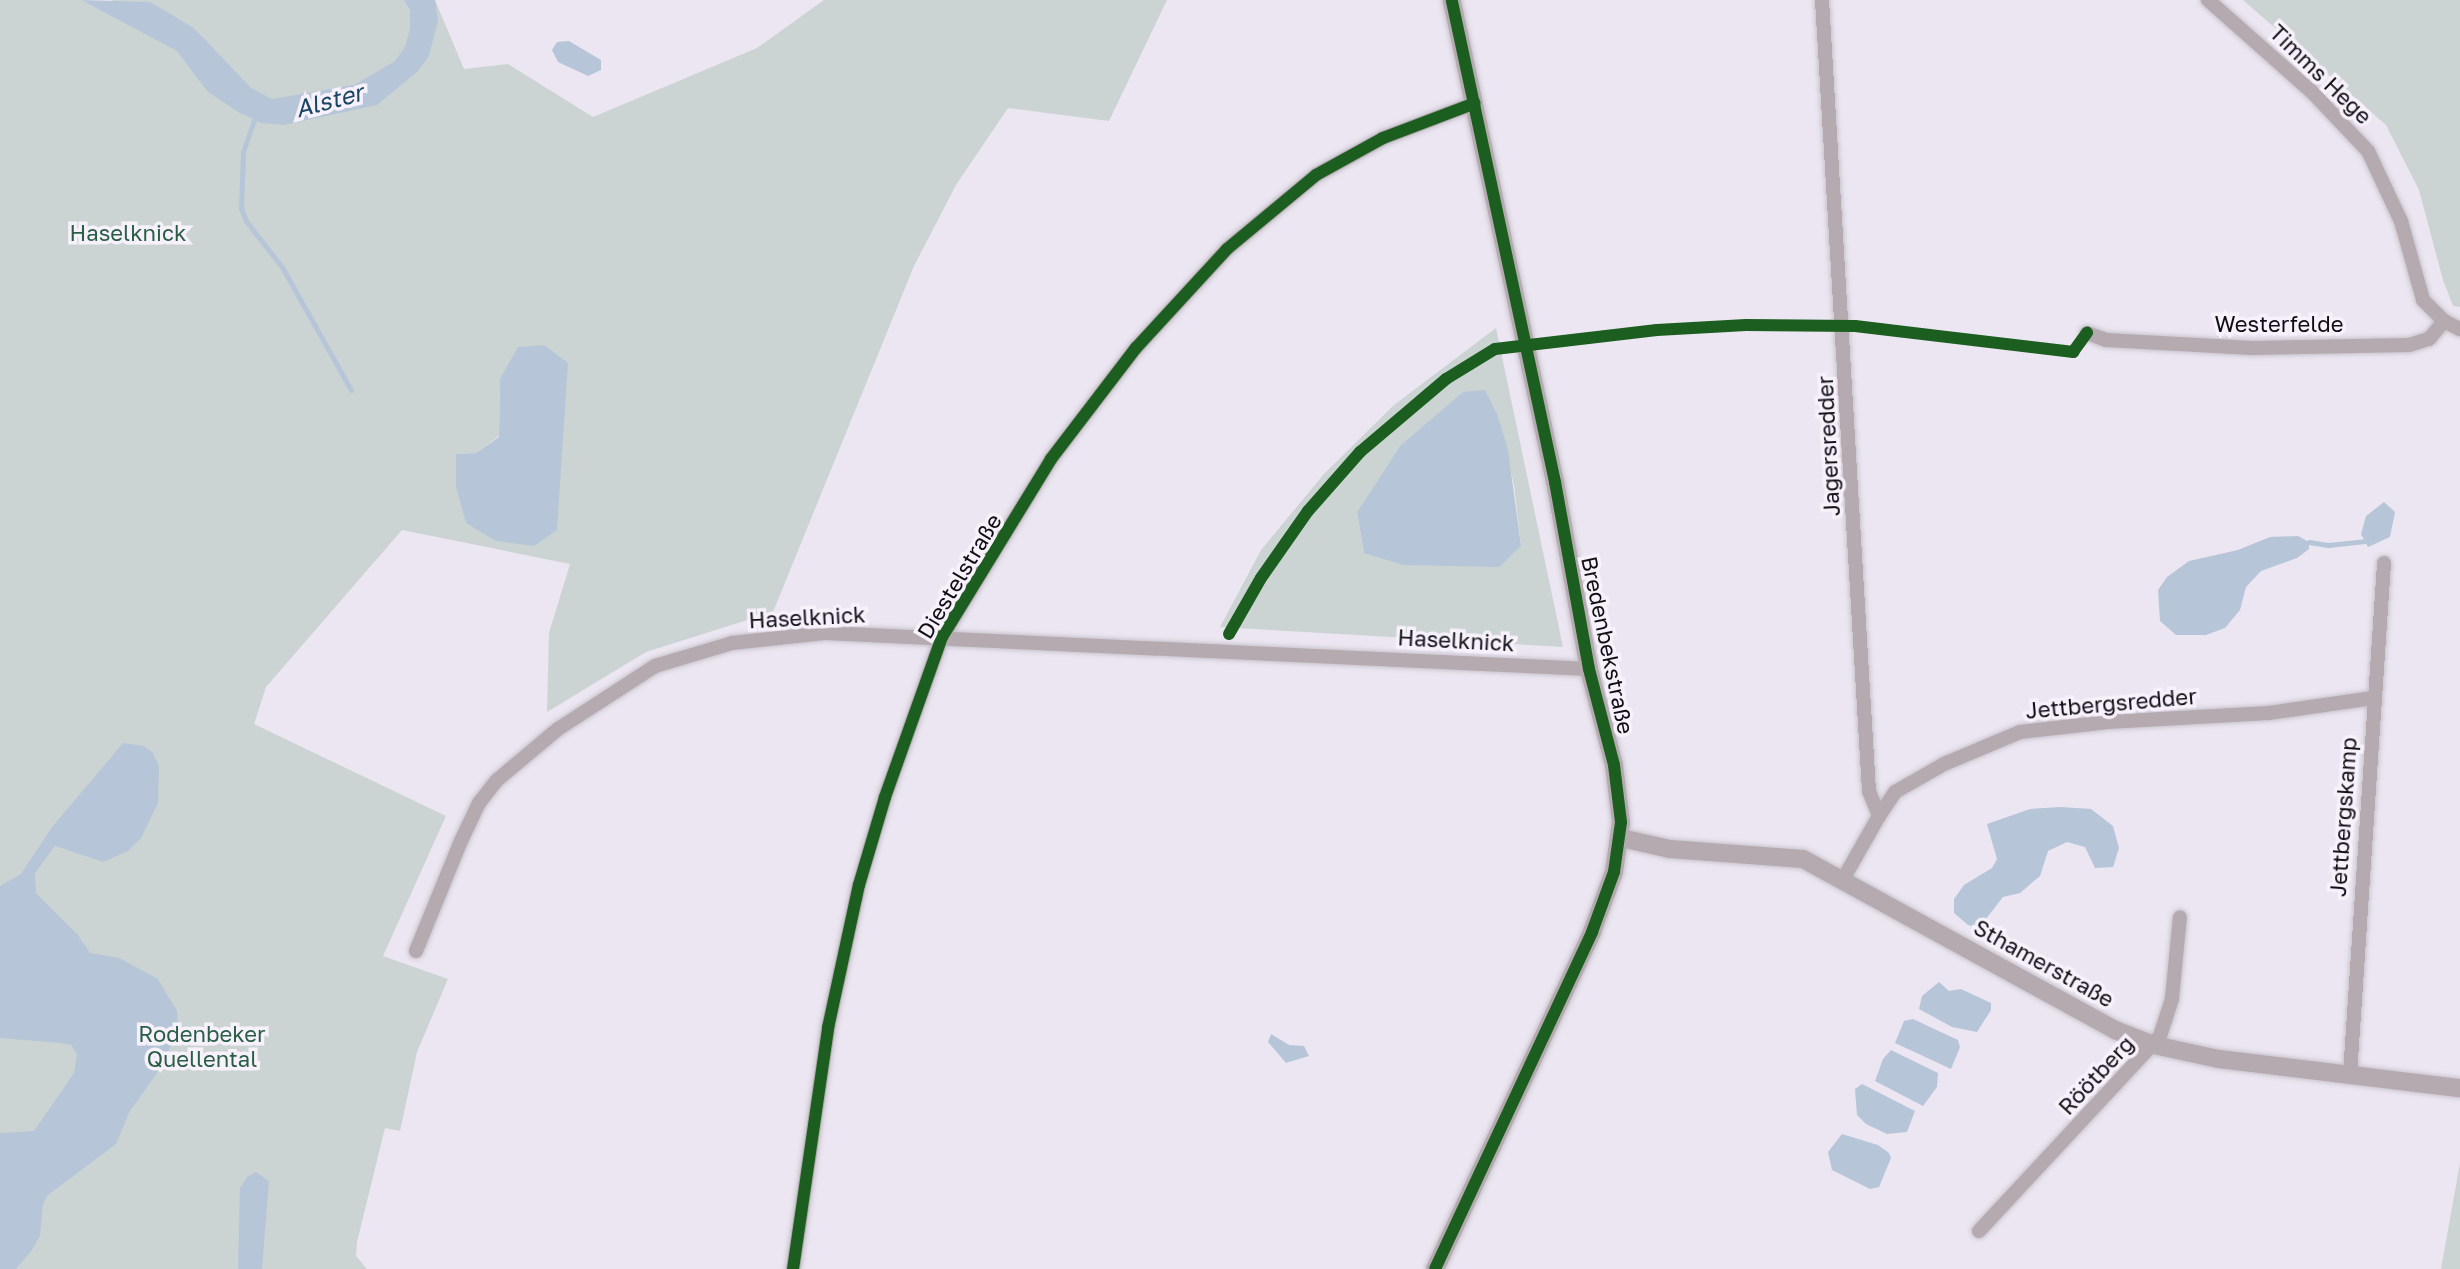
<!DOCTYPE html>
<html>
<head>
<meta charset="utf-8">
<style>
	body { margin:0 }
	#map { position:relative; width:2460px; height:1269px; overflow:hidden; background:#ebe6f1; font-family:"Golos Text",sans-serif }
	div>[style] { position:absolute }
	.green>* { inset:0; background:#cbd4d3 }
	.water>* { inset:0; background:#b6c6d8 }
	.stream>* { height:5px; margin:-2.5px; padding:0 2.5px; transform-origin:2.5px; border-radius:2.5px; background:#b6c6d8 }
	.roads { filter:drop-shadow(0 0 2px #c8c4cd) drop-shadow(0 0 2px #c8c4cd) }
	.street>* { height:14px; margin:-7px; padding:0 7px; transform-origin:7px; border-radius:7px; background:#b5aaaf }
	.secondary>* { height:18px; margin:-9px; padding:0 9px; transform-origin:9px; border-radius:9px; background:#b5aaaf }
	.cycleway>* { height:12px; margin:-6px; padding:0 6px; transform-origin:6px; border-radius:6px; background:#1b5e20 }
	span { translate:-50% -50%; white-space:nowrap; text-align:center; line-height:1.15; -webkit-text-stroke:7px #f7f1fc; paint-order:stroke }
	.street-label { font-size:22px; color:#100d13 }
	.park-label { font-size:22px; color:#295e45 }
	.water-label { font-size:24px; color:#1a4564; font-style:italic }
</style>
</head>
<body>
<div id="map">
	<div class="green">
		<div style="clip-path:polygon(evenodd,0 0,81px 0,138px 29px,112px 0,435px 0,464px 69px,508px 64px,593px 117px,757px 48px,824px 0,1167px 0,1109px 121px,1008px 108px,956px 185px,914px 266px,773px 612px,646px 652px,547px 712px,549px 633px,570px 564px,402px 530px,266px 687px,254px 724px,446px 816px,383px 956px,448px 979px,417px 1052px,400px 1131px,385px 1128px,357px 1242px,356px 1256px,367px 1269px,0 1269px,0 0,500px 379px,533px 546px,457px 454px,476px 453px,499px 436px,500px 379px)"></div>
		<div style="clip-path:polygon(2243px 0,2460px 0,2460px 307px,2453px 306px,2443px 280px,2419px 190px,2386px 125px)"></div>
		<div style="clip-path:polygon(evenodd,1496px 328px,1563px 647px,1220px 627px,1261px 550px,1324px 474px,1394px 405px,1496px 328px,1498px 416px,1514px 485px,1521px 546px,1364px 553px,1357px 512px,1400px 446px,1498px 416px)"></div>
		<div style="clip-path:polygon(2460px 1163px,2460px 1269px,2441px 1269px)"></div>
	</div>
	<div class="water">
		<div style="clip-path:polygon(81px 0,150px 2px,194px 28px,251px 88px,272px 99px,354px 85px,395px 61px,405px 47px,410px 29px,410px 10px,404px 0,435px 0,438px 21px,429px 56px,418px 71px,377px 105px,284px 125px,261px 123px,238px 112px,207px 91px,177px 51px)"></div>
		<div style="clip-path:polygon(569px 41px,601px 60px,601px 70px,588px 76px,558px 62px,552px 50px,557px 42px)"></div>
		<div style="clip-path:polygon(544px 345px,568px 363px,557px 530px,534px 546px,496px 541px,466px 523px,456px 487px,456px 454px,476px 453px,499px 437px,500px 379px,518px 347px)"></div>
		<div style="clip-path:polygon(1485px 390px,1498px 416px,1508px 450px,1521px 546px,1499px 567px,1403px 565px,1364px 553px,1357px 512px,1400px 446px,1463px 392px)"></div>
		<div style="clip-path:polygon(2384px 502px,2395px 512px,2390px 537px,2368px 547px,2361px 534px,2366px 516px)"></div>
		<div style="clip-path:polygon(2298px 536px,2309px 542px,2309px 549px,2297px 558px,2261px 571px,2246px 587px,2240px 610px,2225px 628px,2206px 635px,2176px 635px,2160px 621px,2158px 590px,2167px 577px,2189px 561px,2238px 550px,2270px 537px)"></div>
		<div style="clip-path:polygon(123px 743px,144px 746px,153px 753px,159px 767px,158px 803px,141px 838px,128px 851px,103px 862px,55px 846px,35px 873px,36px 893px,78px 935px,90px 953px,119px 958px,158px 979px,177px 1011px,178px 1029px,162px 1066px,130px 1111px,116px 1144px,48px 1195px,43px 1204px,40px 1236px,32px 1250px,16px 1269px,0 1269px,0 1133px,34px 1131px,74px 1073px,77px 1054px,71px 1045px,60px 1043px,0 1038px,0 886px,21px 874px,52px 827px)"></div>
		<div style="clip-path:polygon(2060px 807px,2091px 809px,2113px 826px,2119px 848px,2113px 867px,2095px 868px,2085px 847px,2067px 842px,2048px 851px,2040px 876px,2020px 893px,2003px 897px,1979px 928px,1968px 925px,1954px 913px,1954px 899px,1964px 885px,1992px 868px,1997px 859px,1987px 824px,2030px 809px)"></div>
		<div style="clip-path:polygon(1939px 982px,1949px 991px,1961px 989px,1991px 1003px,1991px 1010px,1977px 1032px,1952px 1027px,1919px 1009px,1922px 996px)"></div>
		<div style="clip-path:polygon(1913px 1019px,1958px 1040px,1960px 1047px,1951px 1069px,1895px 1043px,1904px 1021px)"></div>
		<div style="clip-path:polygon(1271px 1034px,1289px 1045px,1304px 1046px,1309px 1056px,1286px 1063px,1268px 1042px)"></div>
		<div style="clip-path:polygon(1891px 1050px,1938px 1073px,1937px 1087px,1923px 1106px,1875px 1081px,1883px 1059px)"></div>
		<div style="clip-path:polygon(1862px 1084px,1915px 1111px,1907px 1132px,1887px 1134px,1866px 1124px,1857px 1115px,1855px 1089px)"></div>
		<div style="clip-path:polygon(1842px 1134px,1878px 1145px,1889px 1153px,1891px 1158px,1879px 1187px,1870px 1189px,1832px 1170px,1828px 1152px)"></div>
		<div style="clip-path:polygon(256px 1172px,269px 1181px,262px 1269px,238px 1269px,240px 1188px,247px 1177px)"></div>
	</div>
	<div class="stream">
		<div style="left:255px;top:117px;width:37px;rotate:109deg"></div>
		<div style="left:243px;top:152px;width:56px;rotate:92deg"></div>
		<div style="left:241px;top:208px;width:14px;rotate:69deg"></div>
		<div style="left:246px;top:221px;width:58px;rotate:52deg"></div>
		<div style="left:282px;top:267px;width:141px;rotate:60.7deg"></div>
		<div style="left:2309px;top:542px;width:19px;rotate:9deg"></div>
		<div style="left:2328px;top:545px;width:37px;rotate:-6deg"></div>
	</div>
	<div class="roads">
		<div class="street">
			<div style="left:1822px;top:0;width:792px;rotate:86.6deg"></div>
			<div style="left:1869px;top:791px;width:27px;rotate:68deg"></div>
			<div style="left:1879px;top:816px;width:73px;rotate:119.7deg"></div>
			<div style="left:2208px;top:0;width:137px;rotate:41.5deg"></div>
			<div style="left:2311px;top:91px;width:83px;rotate:46.5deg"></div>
			<div style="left:2368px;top:151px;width:77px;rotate:64.8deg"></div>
			<div style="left:2401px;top:221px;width:82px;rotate:74.4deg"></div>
			<div style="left:2423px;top:300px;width:30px;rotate:45deg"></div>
			<div style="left:2444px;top:321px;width:18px;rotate:27deg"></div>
			<div style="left:2087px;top:333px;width:20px;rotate:20deg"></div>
			<div style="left:2106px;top:340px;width:146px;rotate:3.1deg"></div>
			<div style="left:2252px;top:348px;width:157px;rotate:-1.1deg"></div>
			<div style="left:2409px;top:345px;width:21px;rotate:-17deg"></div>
			<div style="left:2429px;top:339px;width:23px;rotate:-50deg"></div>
			<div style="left:1879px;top:816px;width:29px;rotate:-56deg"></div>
			<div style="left:1895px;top:792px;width:56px;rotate:-29.7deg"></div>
			<div style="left:1944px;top:764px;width:82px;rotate:-22.8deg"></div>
			<div style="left:2020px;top:732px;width:89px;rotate:-6.5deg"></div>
			<div style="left:2108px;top:722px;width:161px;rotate:-3.2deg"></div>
			<div style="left:2269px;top:713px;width:105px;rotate:-8.2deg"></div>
			<div style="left:416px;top:951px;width:119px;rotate:-67.8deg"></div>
			<div style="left:461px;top:841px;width:42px;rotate:-64.7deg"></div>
			<div style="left:479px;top:803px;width:28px;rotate:-52deg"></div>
			<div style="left:496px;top:781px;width:81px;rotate:-40deg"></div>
			<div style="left:558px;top:729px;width:116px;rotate:-33deg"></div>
			<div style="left:655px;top:666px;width:80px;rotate:-16.6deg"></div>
			<div style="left:732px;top:643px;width:95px;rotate:-6.1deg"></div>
			<div style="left:826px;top:633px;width:764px;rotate:2.7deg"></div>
			<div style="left:2350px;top:1074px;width:512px;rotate:-86.19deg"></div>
			<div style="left:1979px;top:1231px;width:266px;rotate:-47.1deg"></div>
			<div style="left:2160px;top:1036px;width:40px;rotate:-72deg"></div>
			<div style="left:2172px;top:998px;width:81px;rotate:-84.4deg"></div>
			<div style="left:793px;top:1269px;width:244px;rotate:-81.7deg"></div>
			<div style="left:828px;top:1028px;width:146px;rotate:-77.8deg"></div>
			<div style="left:859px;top:885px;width:92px;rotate:-73.5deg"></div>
			<div style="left:885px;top:797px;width:170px;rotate:-70.4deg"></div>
			<div style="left:942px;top:637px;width:209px;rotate:-58.5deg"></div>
			<div style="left:1051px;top:459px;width:140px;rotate:-52.6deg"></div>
			<div style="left:1136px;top:348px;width:134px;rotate:-47.4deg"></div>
			<div style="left:1227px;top:249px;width:116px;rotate:-39.7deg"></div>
			<div style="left:1316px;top:175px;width:77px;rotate:-28.9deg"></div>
			<div style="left:1383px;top:138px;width:98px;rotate:-20.8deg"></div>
		</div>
		<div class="secondary">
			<div style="left:1621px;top:838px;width:50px;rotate:12.7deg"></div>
			<div style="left:1670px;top:849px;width:133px;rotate:4.3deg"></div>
			<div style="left:1803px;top:859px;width:356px;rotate:28.7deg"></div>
			<div style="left:2115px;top:1030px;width:42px;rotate:21deg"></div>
			<div style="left:2154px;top:1045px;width:66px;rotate:12.2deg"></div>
			<div style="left:2219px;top:1059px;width:243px;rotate:6.9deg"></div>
			<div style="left:1435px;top:1269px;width:372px;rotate:-65deg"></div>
			<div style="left:1592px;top:932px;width:64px;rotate:-69.9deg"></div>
			<div style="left:1614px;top:872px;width:50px;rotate:-82deg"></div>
			<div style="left:1621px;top:822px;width:57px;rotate:-97deg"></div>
			<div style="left:1614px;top:765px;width:99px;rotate:-104.6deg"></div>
			<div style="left:1589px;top:669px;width:190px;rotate:-100.3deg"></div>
			<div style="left:1555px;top:482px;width:493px;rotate:-102.1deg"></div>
		</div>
	</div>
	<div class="cycleway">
		<div style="left:1229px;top:634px;width:64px;rotate:-60.3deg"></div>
		<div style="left:1261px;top:578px;width:82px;rotate:-55deg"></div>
		<div style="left:1308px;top:511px;width:79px;rotate:-48.6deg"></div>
		<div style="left:1360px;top:452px;width:113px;rotate:-40.3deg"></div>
		<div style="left:1446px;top:379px;width:57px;rotate:-31.5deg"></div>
		<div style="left:1495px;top:349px;width:163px;rotate:-6.7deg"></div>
		<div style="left:1657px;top:330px;width:89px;rotate:-3.2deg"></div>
		<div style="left:1746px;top:325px;width:109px;rotate:0.5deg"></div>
		<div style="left:1855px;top:326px;width:220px;rotate:6.8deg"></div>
		<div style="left:2073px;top:352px;width:24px;rotate:-54deg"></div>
		<div style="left:793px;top:1269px;width:244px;rotate:-81.7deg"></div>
		<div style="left:828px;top:1028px;width:146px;rotate:-77.8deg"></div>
		<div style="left:859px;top:885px;width:92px;rotate:-73.5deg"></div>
		<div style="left:885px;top:797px;width:170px;rotate:-70.4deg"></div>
		<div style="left:942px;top:637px;width:209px;rotate:-58.5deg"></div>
		<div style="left:1051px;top:459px;width:140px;rotate:-52.6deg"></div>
		<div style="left:1136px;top:348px;width:134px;rotate:-47.4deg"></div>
		<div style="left:1227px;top:249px;width:116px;rotate:-39.7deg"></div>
		<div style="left:1316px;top:175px;width:77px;rotate:-28.9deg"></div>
		<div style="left:1383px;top:138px;width:98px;rotate:-20.8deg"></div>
		<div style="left:1435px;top:1269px;width:372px;rotate:-65deg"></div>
		<div style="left:1592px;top:932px;width:64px;rotate:-69.9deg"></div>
		<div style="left:1614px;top:872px;width:50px;rotate:-82deg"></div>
		<div style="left:1621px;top:822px;width:57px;rotate:-97deg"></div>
		<div style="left:1614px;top:765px;width:99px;rotate:-104.6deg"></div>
		<div style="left:1589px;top:669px;width:190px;rotate:-100.3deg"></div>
		<div style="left:1555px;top:482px;width:493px;rotate:-102.1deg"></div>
	</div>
	<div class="street-label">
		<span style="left:2321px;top:74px;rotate:44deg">Timms Hege</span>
		<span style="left:2279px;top:324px">Westerfelde</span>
		<span style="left:1828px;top:446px;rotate:-93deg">Jagersredder</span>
		<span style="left:959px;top:576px;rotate:-59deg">Diestelstraße</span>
		<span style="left:807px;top:617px;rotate:-3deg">Haselknick</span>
		<span style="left:1456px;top:640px;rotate:3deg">Haselknick</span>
		<span style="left:1608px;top:645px;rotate:78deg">Bredenbekstraße</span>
		<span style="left:2111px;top:703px;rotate:-5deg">Jettbergsredder</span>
		<span style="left:2343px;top:817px;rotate:-86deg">Jettbergskamp</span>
		<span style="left:2044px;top:963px;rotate:29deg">Sthamerstraße</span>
		<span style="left:2096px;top:1075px;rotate:-47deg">Röötberg</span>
	</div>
	<div class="park-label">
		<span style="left:128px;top:233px">Haselknick</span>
		<span style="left:202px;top:1046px">Rodenbeker<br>Quellental</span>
	</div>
	<div class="water-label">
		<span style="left:329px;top:100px;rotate:-15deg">Alster</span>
	</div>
</div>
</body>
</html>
